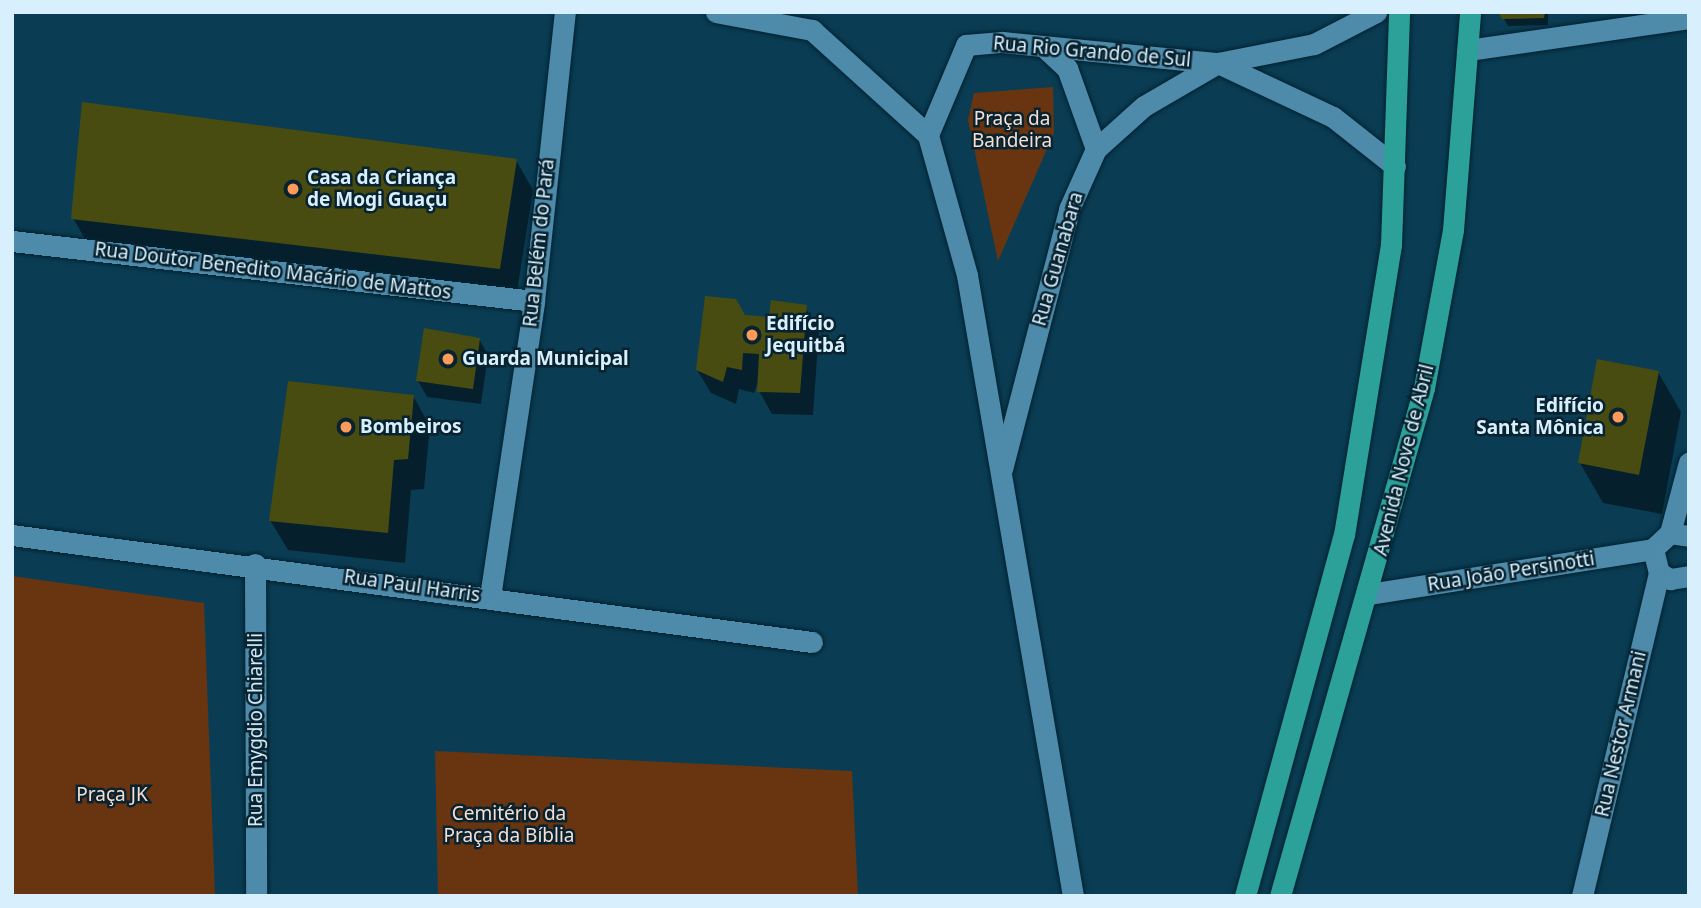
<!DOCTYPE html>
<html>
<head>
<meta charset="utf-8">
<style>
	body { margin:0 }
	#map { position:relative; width:1701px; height:908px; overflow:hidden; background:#0a3d53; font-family:"Noto Sans",sans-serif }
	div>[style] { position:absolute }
	.green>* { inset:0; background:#683510 }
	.shadow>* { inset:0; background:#0007 }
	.building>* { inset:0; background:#494c10 }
	.roads { filter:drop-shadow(0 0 2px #012232) drop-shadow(0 0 2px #012232) }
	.minor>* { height:21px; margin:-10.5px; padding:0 10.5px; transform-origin:10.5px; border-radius:10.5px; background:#4e8baa }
	.major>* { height:21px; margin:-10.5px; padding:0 10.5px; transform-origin:10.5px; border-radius:10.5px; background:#2ca199 }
	.dots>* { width:19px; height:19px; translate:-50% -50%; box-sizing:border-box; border:4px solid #08222f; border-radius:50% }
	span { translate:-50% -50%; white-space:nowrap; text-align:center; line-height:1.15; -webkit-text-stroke:5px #08222f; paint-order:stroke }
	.street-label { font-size:19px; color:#d8f0fe }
	.park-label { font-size:19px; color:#f6dfd2 }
	.poi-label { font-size:19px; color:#d8f0fe; font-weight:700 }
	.left { translate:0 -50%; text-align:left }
	.right { translate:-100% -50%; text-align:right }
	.frame { position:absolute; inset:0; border:14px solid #d8f0fe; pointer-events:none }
</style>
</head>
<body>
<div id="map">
	<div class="green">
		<div style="clip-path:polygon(1053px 87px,1054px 133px,998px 261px,968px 120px,974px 93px)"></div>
		<div style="clip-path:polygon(12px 576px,204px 603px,215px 896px,12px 896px)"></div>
		<div style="clip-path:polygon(435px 751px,852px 771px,858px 896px,438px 896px)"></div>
	</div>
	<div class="shadow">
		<div style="clip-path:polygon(1500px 12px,1548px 12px,1548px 25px,1508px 26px)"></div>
		<div style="clip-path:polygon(516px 160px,533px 190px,516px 298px,90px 248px,73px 218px)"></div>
		<div style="clip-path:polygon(805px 307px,819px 330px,813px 415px,772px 414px,759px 391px,760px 376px,754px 393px,739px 389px,736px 404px,711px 393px,697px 370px,744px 316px,770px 319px)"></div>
		<div style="clip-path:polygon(479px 339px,488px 355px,481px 404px,427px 397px,418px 381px)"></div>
		<div style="clip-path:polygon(1658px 372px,1681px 412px,1662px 514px,1603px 503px,1580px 463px)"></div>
		<div style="clip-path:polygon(413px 396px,430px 426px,424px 489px,411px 490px,405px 563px,288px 550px,270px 520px)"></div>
	</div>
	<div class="building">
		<div style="clip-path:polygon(1498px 12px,1545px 12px,1544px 18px,1502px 19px)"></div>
		<div style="clip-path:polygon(82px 102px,517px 159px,500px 269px,71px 219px)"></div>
		<div style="clip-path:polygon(705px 296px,736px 299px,745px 315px,769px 317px,771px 300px,807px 305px,800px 393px,757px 392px,759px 354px,743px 353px,742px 370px,727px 367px,723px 382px,696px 370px)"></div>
		<div style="clip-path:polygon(424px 328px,480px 338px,473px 389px,416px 381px)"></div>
		<div style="clip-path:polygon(1597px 359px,1659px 371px,1639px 475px,1578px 463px)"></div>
		<div style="clip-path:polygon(288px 381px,414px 395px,408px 459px,394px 460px,388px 533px,269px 521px)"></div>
	</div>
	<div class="roads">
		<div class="minor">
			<div style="left:716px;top:12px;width:98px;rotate:10.6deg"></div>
			<div style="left:812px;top:30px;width:156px;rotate:42.2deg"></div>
			<div style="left:1043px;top:46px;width:33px;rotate:43deg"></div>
			<div style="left:1067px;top:68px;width:86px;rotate:70.3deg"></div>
			<div style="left:1468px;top:50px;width:223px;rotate:-8.2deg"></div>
			<div style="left:1218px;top:63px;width:127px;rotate:25.2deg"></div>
			<div style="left:1333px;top:117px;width:79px;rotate:38.3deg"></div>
			<div style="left:12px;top:241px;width:525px;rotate:6.56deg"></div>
			<div style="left:1002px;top:469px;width:268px;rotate:-75.5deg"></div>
			<div style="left:1069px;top:209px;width:66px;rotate:-65.8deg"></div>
			<div style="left:1096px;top:149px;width:64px;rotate:-41.9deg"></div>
			<div style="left:1144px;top:106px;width:86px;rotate:-30.2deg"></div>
			<div style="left:1670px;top:533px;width:73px;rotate:-75deg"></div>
			<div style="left:12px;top:535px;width:807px;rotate:7.62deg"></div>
			<div style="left:1689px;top:536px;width:19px;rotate:-171deg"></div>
			<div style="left:1670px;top:533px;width:23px;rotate:137deg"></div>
			<div style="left:1653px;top:549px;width:25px;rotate:76deg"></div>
			<div style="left:1659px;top:573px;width:13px;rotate:29deg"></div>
			<div style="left:1670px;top:579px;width:19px;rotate:-9deg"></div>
			<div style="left:255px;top:564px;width:332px;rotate:89.8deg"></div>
			<div style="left:1369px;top:594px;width:288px;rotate:-9deg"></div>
			<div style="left:490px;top:597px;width:299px;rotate:-81.5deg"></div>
			<div style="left:534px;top:301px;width:291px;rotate:-83.9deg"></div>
			<div style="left:1073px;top:896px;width:630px;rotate:-99.69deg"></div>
			<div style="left:967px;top:275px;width:145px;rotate:-105.6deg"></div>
			<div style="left:928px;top:135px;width:98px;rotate:-67.1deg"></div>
			<div style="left:966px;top:45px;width:36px;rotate:-5deg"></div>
			<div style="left:1002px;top:42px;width:217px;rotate:5.6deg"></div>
			<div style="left:1218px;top:63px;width:98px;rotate:-11.2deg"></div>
			<div style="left:1314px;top:44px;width:70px;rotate:-27.3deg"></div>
			<div style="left:1582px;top:896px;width:332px;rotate:-76.6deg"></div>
		</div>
		<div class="major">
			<div style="left:1245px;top:896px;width:374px;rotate:-74.7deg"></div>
			<div style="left:1344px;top:535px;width:294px;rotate:-80.8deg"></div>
			<div style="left:1391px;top:245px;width:233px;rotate:-88deg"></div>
			<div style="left:1280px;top:896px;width:528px;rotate:-74.17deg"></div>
			<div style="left:1424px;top:388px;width:161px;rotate:-79.6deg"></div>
			<div style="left:1453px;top:230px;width:219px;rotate:-85.5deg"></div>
		</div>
	</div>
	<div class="dots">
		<div style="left:293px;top:189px;background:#fe9b59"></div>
		<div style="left:752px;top:335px;background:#fe9b59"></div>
		<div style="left:448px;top:359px;background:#fe9b59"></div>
		<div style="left:1618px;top:417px;background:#fe9b59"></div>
		<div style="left:346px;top:427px;background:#fe9b59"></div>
	</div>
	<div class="street-label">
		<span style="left:1092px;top:52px;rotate:5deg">Rua Rio Grando de Sul</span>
		<span style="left:539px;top:243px;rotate:-84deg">Rua Belém do Pará</span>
		<span style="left:1058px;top:259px;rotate:-74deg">Rua Guanabara</span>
		<span style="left:273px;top:271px;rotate:7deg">Rua Doutor Benedito Macário de Mattos</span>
		<span style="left:1404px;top:460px;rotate:-76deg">Avenida Nove de Abril</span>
		<span style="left:1511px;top:572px;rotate:-9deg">Rua João Persinotti</span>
		<span style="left:412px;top:586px;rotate:8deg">Rua Paul Harris</span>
		<span style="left:256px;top:730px;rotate:-90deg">Rua Emygdio Chiarelli</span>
		<span style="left:1621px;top:734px;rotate:-77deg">Rua Nestor Armani</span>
	</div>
	<div class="park-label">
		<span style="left:1012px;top:130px">Praça da<br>Bandeira</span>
		<span style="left:112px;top:795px">Praça JK</span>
		<span style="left:509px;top:825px">Cemitério da<br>Praça da Bíblia</span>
	</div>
	<div class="poi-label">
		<span class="left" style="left:307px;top:189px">Casa da Criança<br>de Mogi Guaçu</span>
		<span class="left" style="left:766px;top:335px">Edifício<br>Jequitbá</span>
		<span class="left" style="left:462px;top:359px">Guarda Municipal</span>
		<span class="right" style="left:1604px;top:417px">Edifício<br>Santa Mônica</span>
		<span class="left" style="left:360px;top:427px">Bombeiros</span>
	</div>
	<div class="frame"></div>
</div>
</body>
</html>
